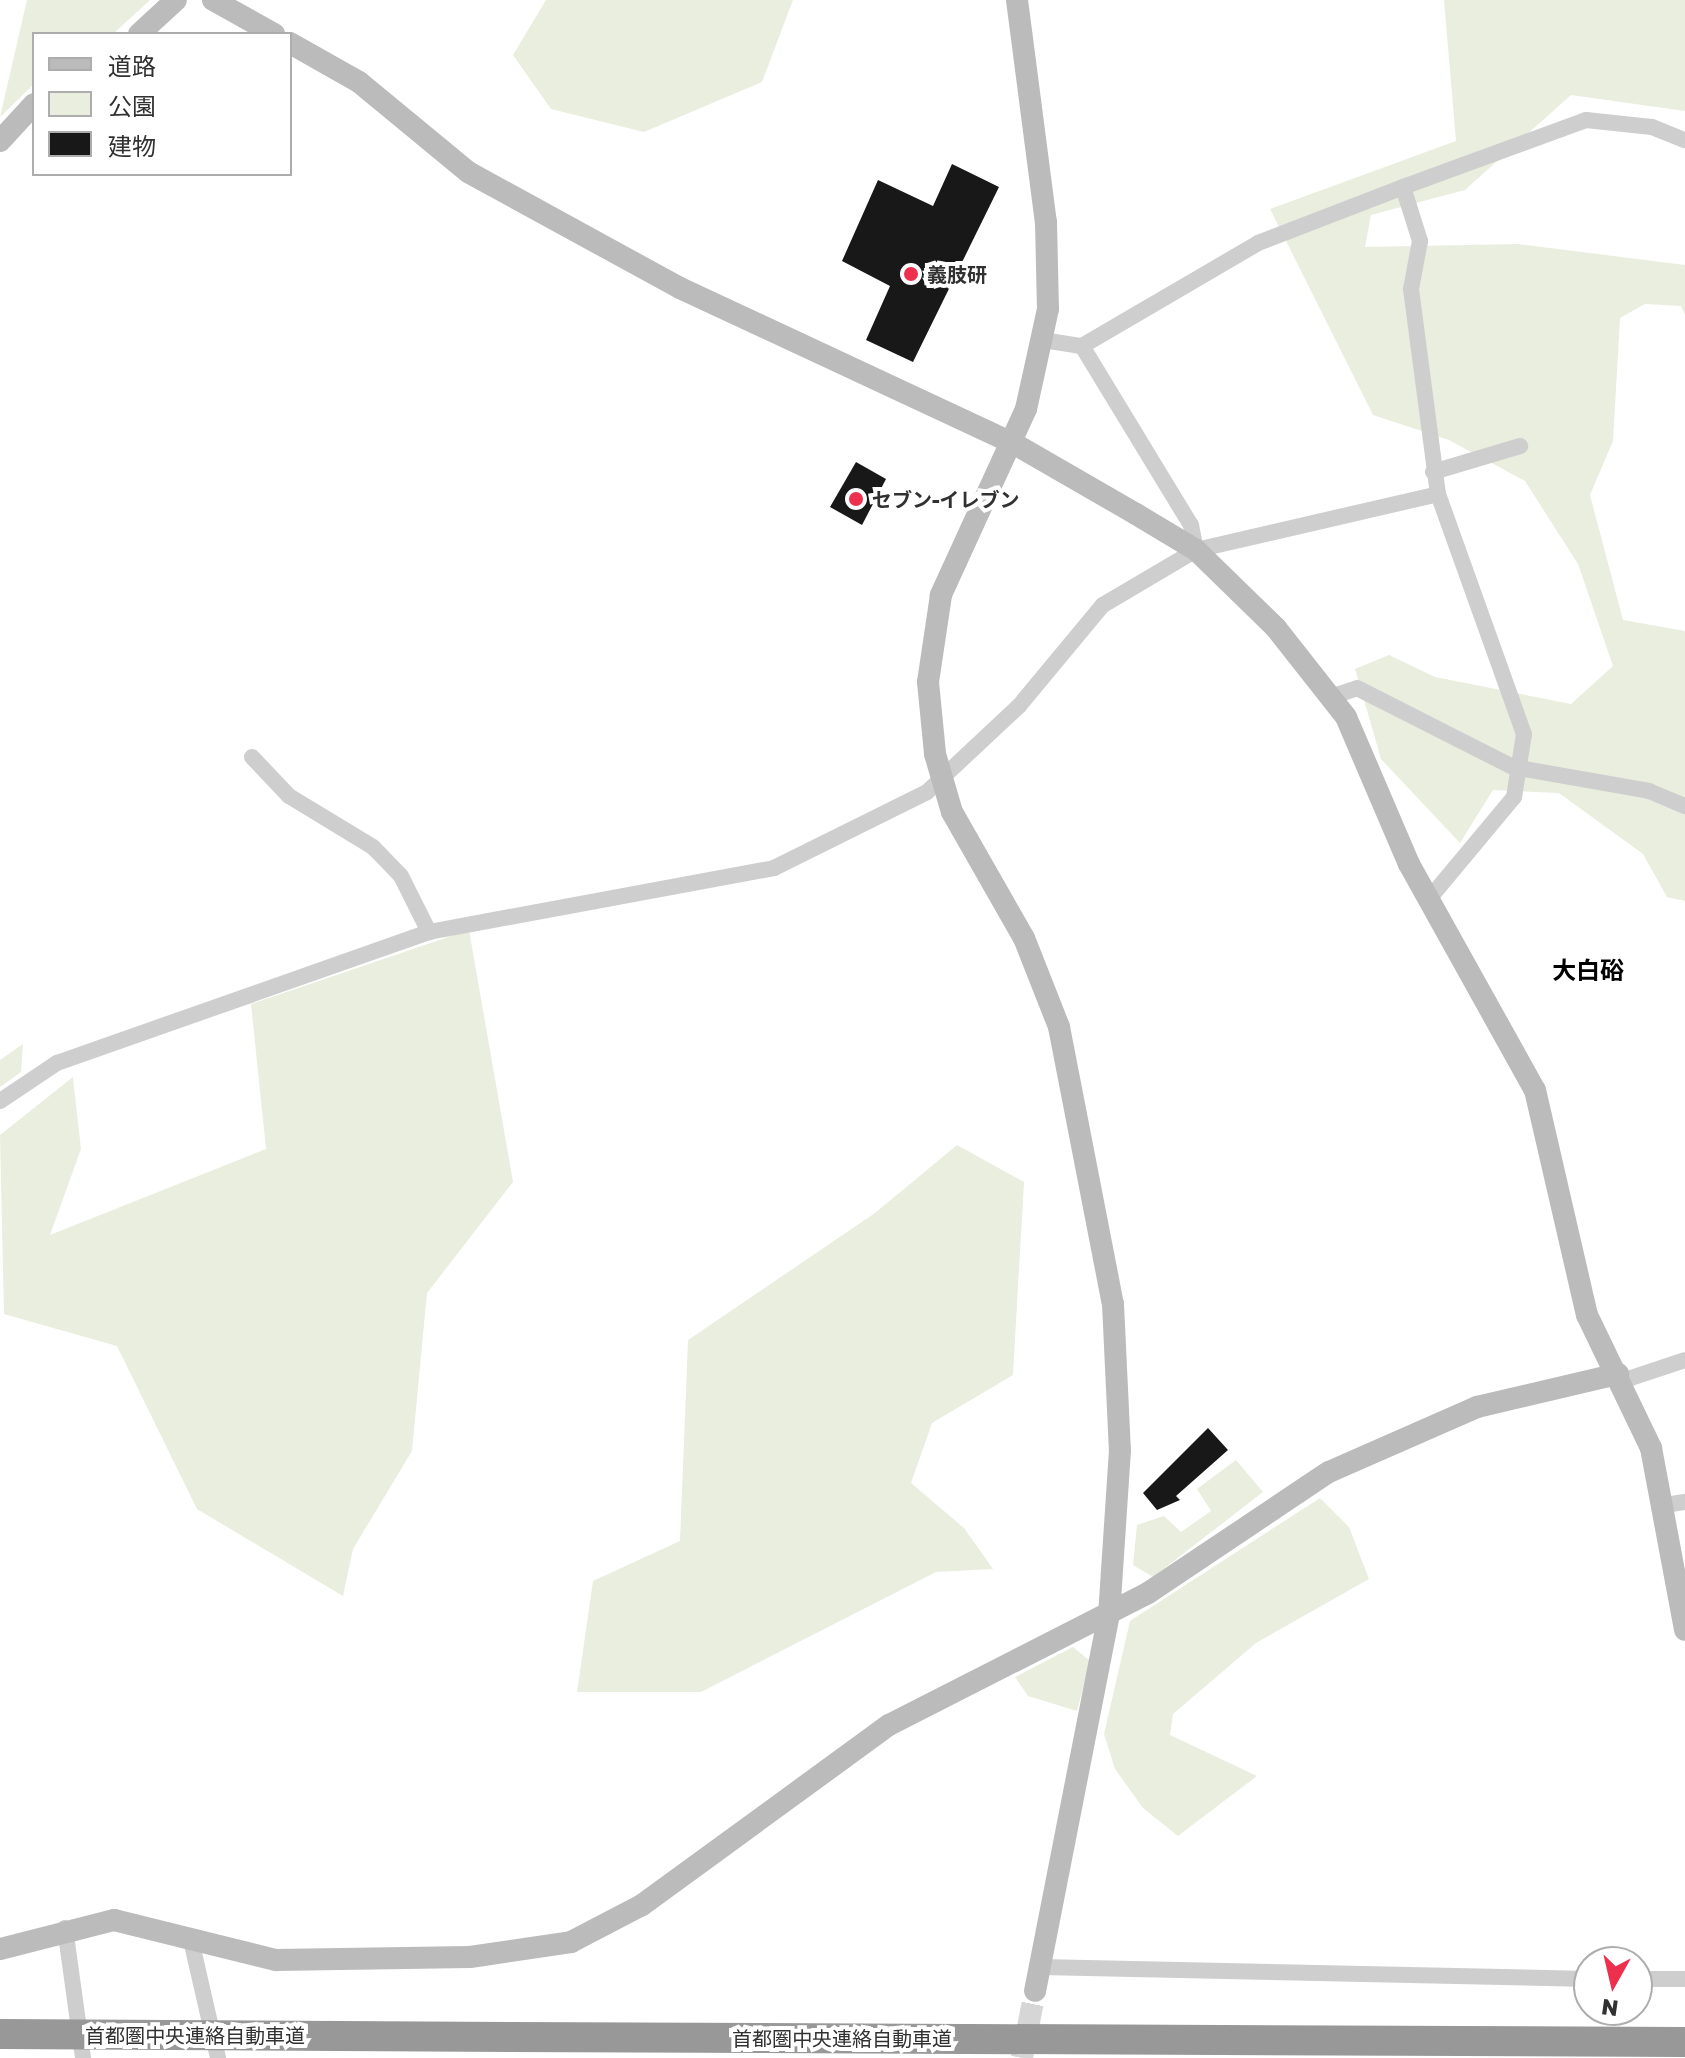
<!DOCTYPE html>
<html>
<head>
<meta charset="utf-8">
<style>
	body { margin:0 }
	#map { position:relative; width:1685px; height:2058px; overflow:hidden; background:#fff; font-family:"Golos Text","Noto Sans JP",sans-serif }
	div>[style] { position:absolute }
	.green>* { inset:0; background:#e9eedf }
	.building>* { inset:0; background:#181818 }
	.secondary-tunnel>* { height:22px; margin-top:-11px; transform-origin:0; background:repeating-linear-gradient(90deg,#d6d6d6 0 22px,transparent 0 33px) }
	.street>* { height:16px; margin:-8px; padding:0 8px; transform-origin:8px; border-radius:8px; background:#cecece }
	.secondary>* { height:22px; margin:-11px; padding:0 11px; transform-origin:11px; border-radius:11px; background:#bbb }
	.highway>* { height:30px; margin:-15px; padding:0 15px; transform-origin:15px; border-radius:15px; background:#989898 }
	.highway-bridge>* { height:30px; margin:-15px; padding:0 15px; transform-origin:15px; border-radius:15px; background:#989898 }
	.dots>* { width:22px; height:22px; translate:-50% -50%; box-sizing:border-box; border:4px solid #fff; border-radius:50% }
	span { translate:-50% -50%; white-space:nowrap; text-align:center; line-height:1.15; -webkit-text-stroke:8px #fff; paint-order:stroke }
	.poi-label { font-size:20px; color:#313131; font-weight:700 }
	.left { translate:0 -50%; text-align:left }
	.street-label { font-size:20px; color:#313131 }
	.quarter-label { font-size:24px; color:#000; font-weight:700 }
	.legend { position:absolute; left:32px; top:32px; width:260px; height:144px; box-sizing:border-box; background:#fff; border:2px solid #adadad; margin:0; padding:10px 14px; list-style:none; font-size:24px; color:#313131 }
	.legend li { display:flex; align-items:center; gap:16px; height:40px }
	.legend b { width:40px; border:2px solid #adadad }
	.north { position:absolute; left:1573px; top:1946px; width:80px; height:80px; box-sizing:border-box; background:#fff; border:2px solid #adadad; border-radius:50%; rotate:188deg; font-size:22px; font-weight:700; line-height:32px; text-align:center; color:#313131 }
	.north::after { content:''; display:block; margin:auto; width:28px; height:36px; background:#ec304e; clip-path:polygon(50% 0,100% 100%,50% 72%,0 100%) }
</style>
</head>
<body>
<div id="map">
	<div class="green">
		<div style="clip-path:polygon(27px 0,150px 0,113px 34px,34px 34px,34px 84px,0 117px)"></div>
		<div style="clip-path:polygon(546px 0,793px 0,762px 82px,644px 132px,551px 109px,513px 55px)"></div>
		<div style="clip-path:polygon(1444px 0,1685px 0,1685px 111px,1571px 95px,1465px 190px,1371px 215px,1365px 247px,1518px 244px,1685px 265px,1685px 315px,1681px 306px,1645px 304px,1620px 318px,1613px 441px,1590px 495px,1623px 620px,1685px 631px,1685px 901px,1667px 897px,1643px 854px,1559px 793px,1493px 790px,1460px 843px,1381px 759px,1355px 669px,1389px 655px,1435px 677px,1571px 704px,1613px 666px,1578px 564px,1525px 481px,1449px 440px,1373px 415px,1270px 209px,1456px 141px)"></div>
		<div style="clip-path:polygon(469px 930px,513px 1182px,427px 1293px,412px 1451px,353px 1549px,343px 1596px,197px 1509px,117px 1346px,4px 1314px,0 1135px,73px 1077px,81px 1149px,50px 1235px,266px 1149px,251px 1004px)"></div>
		<div style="clip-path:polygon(23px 1044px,21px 1072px,0 1087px,0 1060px)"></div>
		<div style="clip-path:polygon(957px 1145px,1024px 1182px,1013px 1375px,932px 1423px,911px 1483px,964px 1528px,993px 1569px,936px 1572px,701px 1692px,577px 1692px,593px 1581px,680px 1541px,688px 1340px,875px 1213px)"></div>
		<div style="clip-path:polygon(1236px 1460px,1263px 1492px,1153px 1577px,1133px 1565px,1137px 1525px,1164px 1516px,1181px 1532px,1211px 1511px,1197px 1489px)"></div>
		<div style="clip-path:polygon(1320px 1498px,1349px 1527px,1369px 1579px,1256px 1643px,1173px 1714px,1170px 1735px,1257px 1776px,1178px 1836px,1143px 1808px,1115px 1769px,1104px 1734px,1130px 1621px)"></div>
		<div style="clip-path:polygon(1073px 1647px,1090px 1661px,1077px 1711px,1028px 1696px,1015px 1677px)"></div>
	</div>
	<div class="building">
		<div style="clip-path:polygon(952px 164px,999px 187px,913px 362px,866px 340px,890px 286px,842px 261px,878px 180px,933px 206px)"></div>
		<div style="clip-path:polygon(856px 462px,886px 479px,862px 525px,830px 507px)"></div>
		<div style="clip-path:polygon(1208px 1428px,1228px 1450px,1176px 1496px,1180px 1500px,1157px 1510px,1143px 1493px)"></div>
	</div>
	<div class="secondary-tunnel">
		<div style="left:1022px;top:2058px;width:68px;rotate:-79deg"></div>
	</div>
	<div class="street">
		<div style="left:1403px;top:187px;width:195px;rotate:-20.1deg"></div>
		<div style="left:1586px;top:120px;width:66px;rotate:6.1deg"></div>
		<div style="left:1652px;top:127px;width:35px;rotate:22deg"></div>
		<div style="left:1043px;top:340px;width:39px;rotate:9deg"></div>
		<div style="left:1082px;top:346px;width:204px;rotate:-30.3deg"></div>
		<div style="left:1258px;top:243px;width:155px;rotate:-21.1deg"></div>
		<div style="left:1403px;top:187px;width:57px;rotate:72.5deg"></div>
		<div style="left:1420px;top:241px;width:49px;rotate:100.6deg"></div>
		<div style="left:1411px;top:289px;width:207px;rotate:82.5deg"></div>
		<div style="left:1438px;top:494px;width:255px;rotate:70.3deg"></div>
		<div style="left:1524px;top:734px;width:64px;rotate:99deg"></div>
		<div style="left:1514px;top:797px;width:133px;rotate:129.8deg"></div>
		<div style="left:1082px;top:346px;width:210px;rotate:58.7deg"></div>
		<div style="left:1191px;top:525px;width:25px;rotate:79deg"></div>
		<div style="left:1433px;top:472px;width:91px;rotate:-16.6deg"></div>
		<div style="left:1330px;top:697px;width:28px;rotate:-18deg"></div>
		<div style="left:1357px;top:688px;width:175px;rotate:26.9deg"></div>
		<div style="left:1513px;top:767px;width:138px;rotate:10deg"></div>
		<div style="left:1649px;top:791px;width:39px;rotate:23deg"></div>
		<div style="left:252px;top:757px;width:54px;rotate:46.5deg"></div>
		<div style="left:289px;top:796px;width:98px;rotate:31.3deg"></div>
		<div style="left:373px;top:847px;width:40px;rotate:46deg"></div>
		<div style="left:401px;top:876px;width:63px;rotate:63.4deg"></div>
		<div style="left:0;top:1101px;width:69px;rotate:-33.7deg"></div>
		<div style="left:57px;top:1063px;width:394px;rotate:-19.4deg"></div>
		<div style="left:429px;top:932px;width:351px;rotate:-10.5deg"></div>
		<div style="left:774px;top:868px;width:171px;rotate:-26.4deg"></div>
		<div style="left:927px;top:792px;width:126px;rotate:-43.1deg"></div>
		<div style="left:1019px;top:706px;width:131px;rotate:-50.3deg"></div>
		<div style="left:1103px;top:605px;width:108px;rotate:-30.6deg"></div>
		<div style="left:1196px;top:550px;width:248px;rotate:-13deg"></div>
		<div style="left:1622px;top:1381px;width:66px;rotate:-18.4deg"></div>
		<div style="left:1665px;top:1505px;width:20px;rotate:-9deg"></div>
		<div style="left:65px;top:1928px;width:131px;rotate:82.1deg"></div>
		<div style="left:191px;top:1940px;width:121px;rotate:77.1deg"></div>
		<div style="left:1040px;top:1967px;width:549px;rotate:1.25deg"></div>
		<div style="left:1637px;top:1979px;width:48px"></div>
	</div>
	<div class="secondary">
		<div style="left:213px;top:0;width:70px;rotate:29.1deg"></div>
		<div style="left:1017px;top:0;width:224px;rotate:82.6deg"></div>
		<div style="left:1046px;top:222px;width:87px;rotate:88.7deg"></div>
		<div style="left:1048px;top:309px;width:102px;rotate:102.4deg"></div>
		<div style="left:1026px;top:409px;width:205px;rotate:114.6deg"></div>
		<div style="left:941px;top:595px;width:88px;rotate:98.5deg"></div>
		<div style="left:928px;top:682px;width:72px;rotate:84.4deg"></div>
		<div style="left:935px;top:754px;width:60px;rotate:73.7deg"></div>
		<div style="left:952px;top:812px;width:145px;rotate:60.3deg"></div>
		<div style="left:1024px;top:938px;width:96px;rotate:68.5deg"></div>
		<div style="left:1059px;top:1027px;width:282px;rotate:79deg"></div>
		<div style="left:1113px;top:1304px;width:146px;rotate:87.3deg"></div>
		<div style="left:1120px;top:1450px;width:164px;rotate:93.8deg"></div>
		<div style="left:1109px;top:1614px;width:384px;rotate:101.1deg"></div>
		<div style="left:139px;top:34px;width:50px;rotate:-42.6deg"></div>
		<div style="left:290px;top:43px;width:79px;rotate:29.5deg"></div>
		<div style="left:359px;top:82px;width:141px;rotate:39.5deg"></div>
		<div style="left:468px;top:172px;width:242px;rotate:28.7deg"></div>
		<div style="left:680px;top:288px;width:367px;rotate:25deg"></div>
		<div style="left:1013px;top:443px;width:142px;rotate:30deg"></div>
		<div style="left:1136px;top:514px;width:70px;rotate:31deg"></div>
		<div style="left:1196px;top:550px;width:112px;rotate:44.3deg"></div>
		<div style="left:1276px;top:628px;width:113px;rotate:51.8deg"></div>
		<div style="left:1346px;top:717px;width:160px;rotate:66.8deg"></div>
		<div style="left:1409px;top:864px;width:259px;rotate:60.9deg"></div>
		<div style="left:1535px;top:1090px;width:231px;rotate:77deg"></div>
		<div style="left:1587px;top:1315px;width:148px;rotate:64.3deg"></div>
		<div style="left:1651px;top:1448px;width:185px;rotate:79.4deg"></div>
		<div style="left:0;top:141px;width:50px;rotate:-47.4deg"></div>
		<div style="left:0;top:1949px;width:118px;rotate:-14.3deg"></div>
		<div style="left:114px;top:1920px;width:167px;rotate:13.9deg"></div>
		<div style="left:276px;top:1960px;width:194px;rotate:-0.9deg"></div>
		<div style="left:470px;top:1957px;width:102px;rotate:-8.4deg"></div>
		<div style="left:571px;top:1942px;width:80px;rotate:-27.5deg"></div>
		<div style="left:642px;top:1905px;width:306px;rotate:-36.1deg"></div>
		<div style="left:889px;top:1725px;width:291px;rotate:-27deg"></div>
		<div style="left:1148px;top:1593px;width:218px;rotate:-33.8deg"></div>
		<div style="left:1329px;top:1472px;width:162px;rotate:-23.7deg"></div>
		<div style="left:1477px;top:1407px;width:145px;rotate:-13.2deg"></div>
	</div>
	<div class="highway">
		<div style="left:509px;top:2037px;width:1176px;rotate:0.24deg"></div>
	</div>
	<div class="highway-bridge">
		<div style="left:0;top:2034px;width:509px;rotate:0.34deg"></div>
	</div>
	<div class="dots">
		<div style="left:911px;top:274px;background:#ec304e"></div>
		<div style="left:856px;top:499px;background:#ec304e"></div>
	</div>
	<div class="poi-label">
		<span class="left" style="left:927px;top:274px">義肢研</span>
		<span class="left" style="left:872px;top:499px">セブン-イレブン</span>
	</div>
	<div class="street-label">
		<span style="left:195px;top:2035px">首都圏中央連絡自動車道</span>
		<span style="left:842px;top:2038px">首都圏中央連絡自動車道</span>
	</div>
	<div class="quarter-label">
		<span style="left:1588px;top:970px">大白硲</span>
	</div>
	<ul class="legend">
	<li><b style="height:10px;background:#bbb"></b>道路</li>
	<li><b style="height:22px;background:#e9eedf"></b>公園</li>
	<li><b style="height:22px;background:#181818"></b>建物</li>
	</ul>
	<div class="north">N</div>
</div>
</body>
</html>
